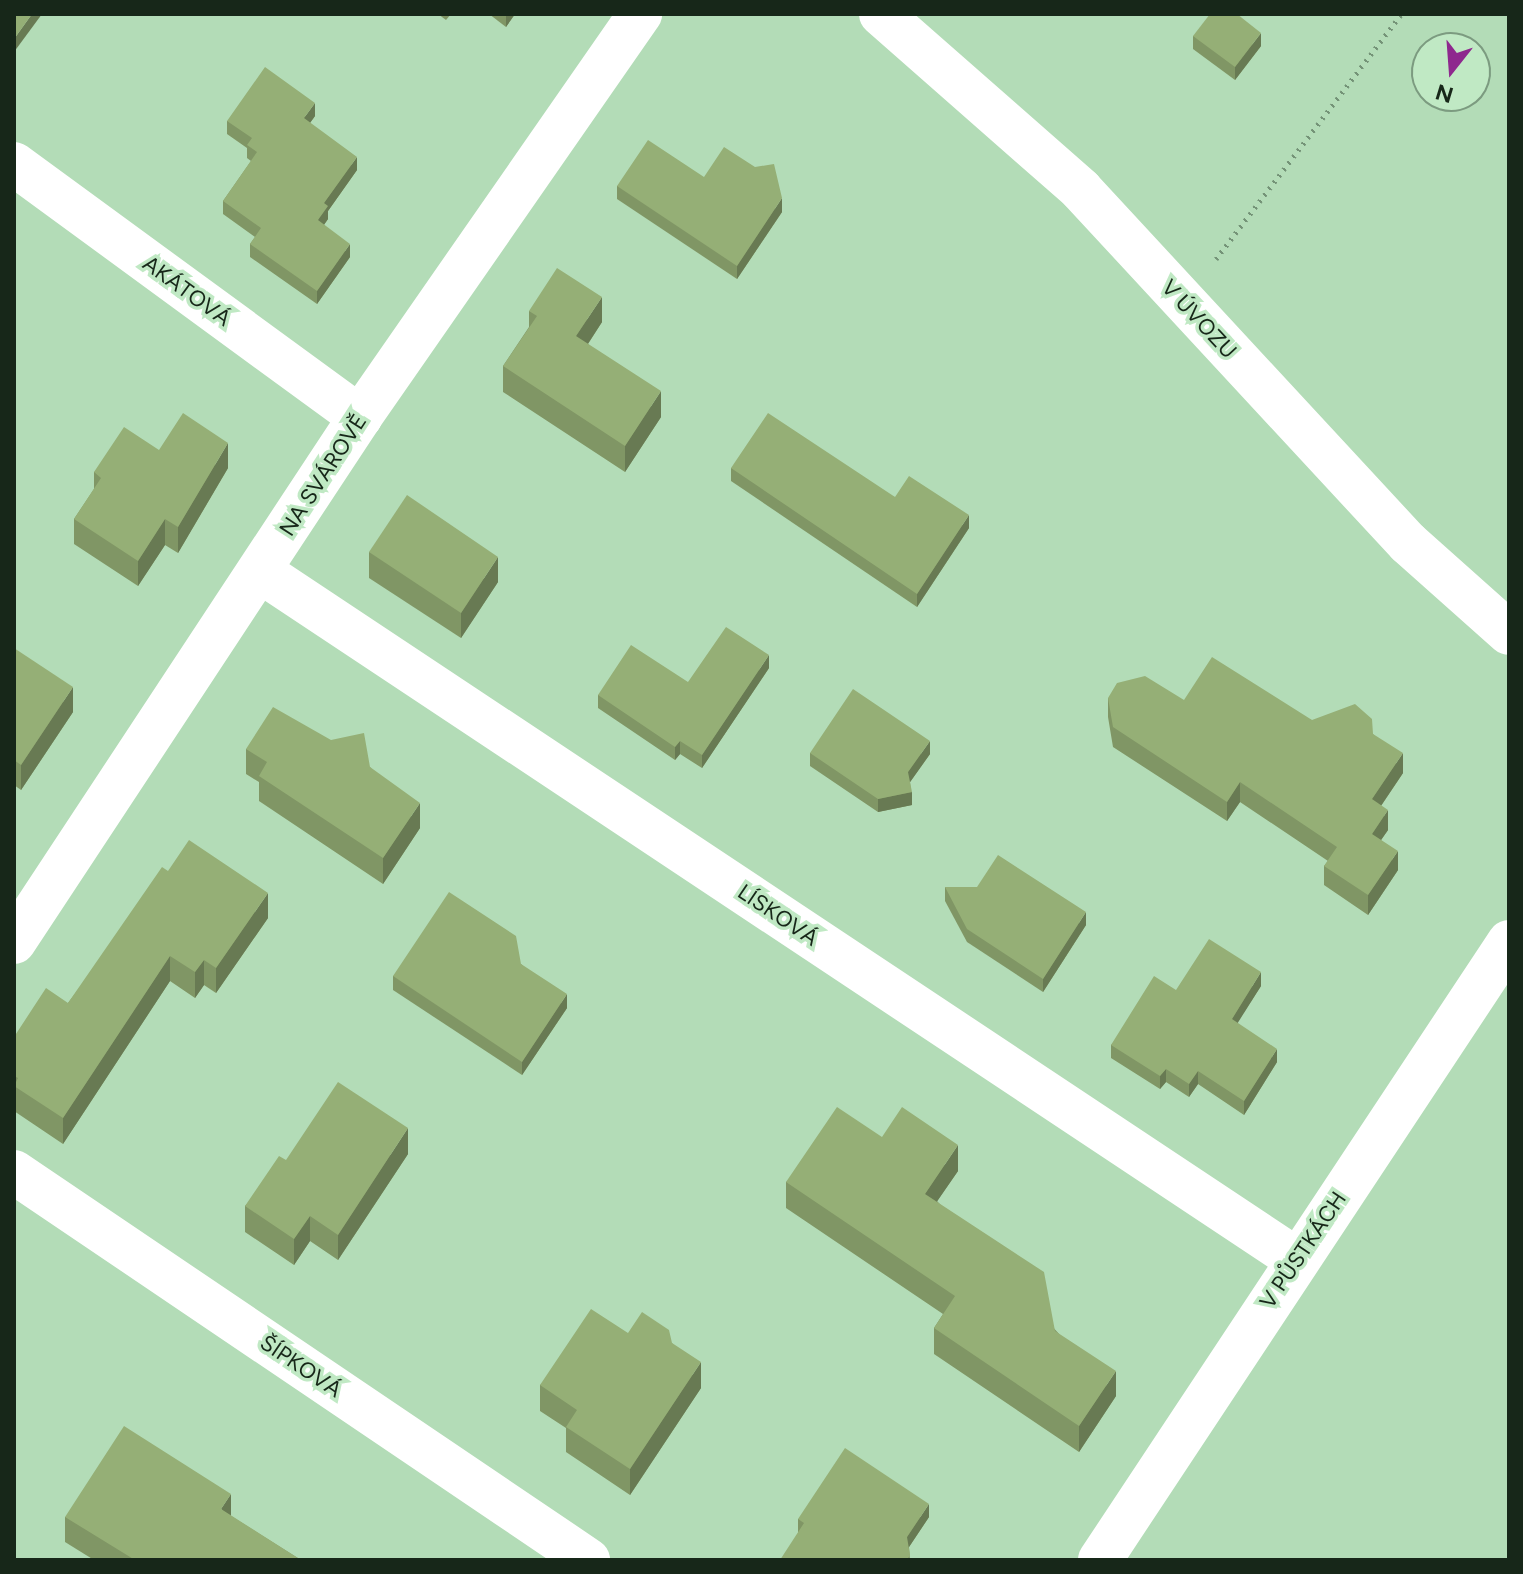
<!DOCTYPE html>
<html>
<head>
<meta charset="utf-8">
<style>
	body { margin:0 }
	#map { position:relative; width:1523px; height:1574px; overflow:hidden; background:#b3dcb7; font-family:Figtree,sans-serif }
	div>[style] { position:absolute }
	.path>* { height:5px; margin-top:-2.5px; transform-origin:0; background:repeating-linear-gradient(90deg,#749377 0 2px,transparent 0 8px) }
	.minor>* { height:44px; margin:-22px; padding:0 22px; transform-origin:22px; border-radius:22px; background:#fff }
	.wall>* { inset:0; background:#809665 }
	.shaded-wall>* { inset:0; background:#687a53 }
	.building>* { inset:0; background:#95af76 }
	span { translate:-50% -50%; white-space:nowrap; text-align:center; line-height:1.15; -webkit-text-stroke:7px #c0e9c4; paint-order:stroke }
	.street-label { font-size:22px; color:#172719 }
	.frame { position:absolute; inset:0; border:16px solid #172719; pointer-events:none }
	.north { position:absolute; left:1411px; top:32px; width:80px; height:80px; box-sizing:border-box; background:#c0e9c4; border:2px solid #7c9b80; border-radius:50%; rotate:197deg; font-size:22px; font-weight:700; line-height:32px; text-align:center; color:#172719 }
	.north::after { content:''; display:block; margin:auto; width:28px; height:36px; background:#8e288e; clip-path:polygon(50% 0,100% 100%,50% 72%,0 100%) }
</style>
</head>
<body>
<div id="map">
	<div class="path">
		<div style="left:1216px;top:259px;width:307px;rotate:-52.9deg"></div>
	</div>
	<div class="minor">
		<div style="left:881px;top:14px;width:266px;rotate:41.3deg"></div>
		<div style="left:1081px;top:190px;width:481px;rotate:47.2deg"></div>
		<div style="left:1408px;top:543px;width:135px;rotate:41.7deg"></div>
		<div style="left:14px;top:164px;width:429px;rotate:36.2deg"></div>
		<div style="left:260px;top:571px;width:1244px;rotate:33.59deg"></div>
		<div style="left:14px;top:942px;width:629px;rotate:-56.61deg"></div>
		<div style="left:360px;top:417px;width:491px;rotate:-55.2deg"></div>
		<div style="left:14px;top:1172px;width:693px;rotate:34.06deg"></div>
		<div style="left:1100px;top:1560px;width:741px;rotate:-56.5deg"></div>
	</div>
	<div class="wall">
		<div style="clip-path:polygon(438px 14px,451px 14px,446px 20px)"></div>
		<div style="clip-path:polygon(489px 14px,515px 14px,506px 27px)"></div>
		<div style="clip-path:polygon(1193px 36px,1261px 46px,1235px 80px,1193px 49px)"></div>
		<div style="clip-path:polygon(315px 116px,310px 123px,357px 170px,328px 211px,328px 219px,324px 225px,350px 257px,317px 304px,250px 257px,250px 244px,255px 237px,223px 214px,223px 201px,251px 161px,247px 158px,247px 148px,227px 134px,227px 121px)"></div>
		<div style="clip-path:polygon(704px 177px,782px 212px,737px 279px,617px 199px,617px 186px)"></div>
		<div style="clip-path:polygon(529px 311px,602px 322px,588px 344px,661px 417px,625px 472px,503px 392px,503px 366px,529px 327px)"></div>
		<div style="clip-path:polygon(159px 450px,228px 468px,178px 553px,165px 545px,138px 586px,74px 544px,74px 519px,94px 489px,94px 472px)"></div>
		<div style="clip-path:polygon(731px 468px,895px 497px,969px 528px,917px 607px,731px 481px)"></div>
		<div style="clip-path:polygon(369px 552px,498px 582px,461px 638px,369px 578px)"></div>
		<div style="clip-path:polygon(14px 648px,73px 712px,21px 790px,14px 785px)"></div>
		<div style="clip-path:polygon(769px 668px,702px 768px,680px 754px,675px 760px,598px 708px,598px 695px,688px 682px)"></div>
		<div style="clip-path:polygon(1108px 698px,1184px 700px,1312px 720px,1373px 734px,1403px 773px,1381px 806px,1388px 830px,1381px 840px,1398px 870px,1368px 915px,1324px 885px,1324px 866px,1328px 861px,1240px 802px,1227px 821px,1113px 747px,1108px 717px)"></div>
		<div style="clip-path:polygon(246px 749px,370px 767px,420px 828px,383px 884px,259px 801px,259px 782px,246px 774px)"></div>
		<div style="clip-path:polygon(810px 753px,930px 754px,910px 782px,912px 805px,878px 812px,810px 766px)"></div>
		<div style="clip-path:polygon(168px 871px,268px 918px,216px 993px,204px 985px,195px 998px,170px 981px,63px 1144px,14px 1111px,14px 1037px,68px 1003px)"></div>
		<div style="clip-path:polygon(945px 887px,1086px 925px,1043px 992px,967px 942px,945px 901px)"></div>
		<div style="clip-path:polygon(521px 964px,567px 1008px,522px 1075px,393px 990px,393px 976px)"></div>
		<div style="clip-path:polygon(1261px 986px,1237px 1023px,1277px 1062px,1244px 1115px,1198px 1084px,1189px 1097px,1166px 1082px,1160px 1089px,1111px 1058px,1111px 1045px,1176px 990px)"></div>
		<div style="clip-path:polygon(882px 1137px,958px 1171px,937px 1201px,1116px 1396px,1079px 1452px,934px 1354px,934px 1328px,943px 1314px,786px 1208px,786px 1182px)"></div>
		<div style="clip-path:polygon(408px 1154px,338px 1260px,310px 1241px,294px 1265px,245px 1232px,245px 1206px,286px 1160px)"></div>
		<div style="clip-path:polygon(628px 1333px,672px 1343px,701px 1388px,630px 1495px,566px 1452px,566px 1428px,540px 1411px,540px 1385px)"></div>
		<div style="clip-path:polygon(231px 1516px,301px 1560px,94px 1560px,65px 1542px,65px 1517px)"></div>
		<div style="clip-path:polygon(929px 1517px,909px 1547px,910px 1560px,798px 1532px,798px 1519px)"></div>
	</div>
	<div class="shaded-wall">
		<div style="clip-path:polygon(32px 14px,42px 14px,14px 52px,14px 39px)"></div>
		<div style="clip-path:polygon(506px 14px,515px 14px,506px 27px)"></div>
		<div style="clip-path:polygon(1261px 33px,1261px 46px,1235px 80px,1235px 67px)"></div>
		<div style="clip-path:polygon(315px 103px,315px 116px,304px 131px,304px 118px)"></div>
		<div style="clip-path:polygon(357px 157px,357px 170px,328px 211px,328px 219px,318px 233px,318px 220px,324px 203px)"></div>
		<div style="clip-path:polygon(782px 198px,782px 212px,737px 279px,737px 266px)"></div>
		<div style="clip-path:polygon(350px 244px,350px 257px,317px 304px,317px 291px)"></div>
		<div style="clip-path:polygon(602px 297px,602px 322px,576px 362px,576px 336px)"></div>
		<div style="clip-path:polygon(661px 391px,661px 417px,625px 472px,625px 446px)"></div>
		<div style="clip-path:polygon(228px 443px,228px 468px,178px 553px,178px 527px)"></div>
		<div style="clip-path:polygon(969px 515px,969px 528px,917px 607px,917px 594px)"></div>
		<div style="clip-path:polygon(165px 519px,165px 545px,138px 586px,138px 561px)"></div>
		<div style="clip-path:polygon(498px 557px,498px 582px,461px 638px,461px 613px)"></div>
		<div style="clip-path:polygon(769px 655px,769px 668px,702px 768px,702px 755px)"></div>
		<div style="clip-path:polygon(73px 687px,73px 712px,21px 790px,21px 765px)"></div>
		<div style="clip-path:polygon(680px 741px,680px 754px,675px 760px,675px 747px)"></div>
		<div style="clip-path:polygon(930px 741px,930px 754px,908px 785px,908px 772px)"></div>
		<div style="clip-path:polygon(1403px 753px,1403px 773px,1372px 819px,1372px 799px)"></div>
		<div style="clip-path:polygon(1240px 782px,1240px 802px,1227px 821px,1227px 802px)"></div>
		<div style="clip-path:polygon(912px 792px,912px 805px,878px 812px,878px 799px)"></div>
		<div style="clip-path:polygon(420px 803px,420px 828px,383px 884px,383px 858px)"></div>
		<div style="clip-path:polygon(1388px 810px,1388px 830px,1372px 853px,1372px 834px)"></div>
		<div style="clip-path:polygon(1398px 851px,1398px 870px,1368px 915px,1368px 895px)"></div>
		<div style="clip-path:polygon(268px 893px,268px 918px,216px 993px,216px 968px)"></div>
		<div style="clip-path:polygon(1086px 912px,1086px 925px,1043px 992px,1043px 979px)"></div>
		<div style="clip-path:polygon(170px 956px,170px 981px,63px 1144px,63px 1118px)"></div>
		<div style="clip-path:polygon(204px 960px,204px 985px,195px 998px,195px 972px)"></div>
		<div style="clip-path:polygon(1261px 972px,1261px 986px,1232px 1032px,1232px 1019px)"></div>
		<div style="clip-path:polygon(567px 994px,567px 1008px,522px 1075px,522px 1062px)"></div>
		<div style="clip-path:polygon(1277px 1049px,1277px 1062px,1244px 1115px,1244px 1101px)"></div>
		<div style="clip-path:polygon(1166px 1069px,1166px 1082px,1160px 1089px,1160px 1076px)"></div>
		<div style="clip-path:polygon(1198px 1071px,1198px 1084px,1189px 1097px,1189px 1084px)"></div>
		<div style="clip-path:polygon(408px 1128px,408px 1154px,338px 1260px,338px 1235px)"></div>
		<div style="clip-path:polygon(958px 1145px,958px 1171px,925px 1219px,925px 1194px)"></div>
		<div style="clip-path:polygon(310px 1216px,310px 1241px,294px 1265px,294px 1239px)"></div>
		<div style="clip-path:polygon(701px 1362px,701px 1388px,630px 1495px,630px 1469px)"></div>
		<div style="clip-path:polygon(1116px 1371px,1116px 1396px,1079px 1452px,1079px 1426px)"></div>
		<div style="clip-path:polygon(231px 1494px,231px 1519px,221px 1509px)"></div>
		<div style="clip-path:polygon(929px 1504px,929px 1517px,907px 1550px,907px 1537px)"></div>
	</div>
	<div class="building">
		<div style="clip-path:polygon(14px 14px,32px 14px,14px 39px)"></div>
		<div style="clip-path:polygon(1210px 14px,1237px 14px,1261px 33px,1235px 67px,1193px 36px)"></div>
		<div style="clip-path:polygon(265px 67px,315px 103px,304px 118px,357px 157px,324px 203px,328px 206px,318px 220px,350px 244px,317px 291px,250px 244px,261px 228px,223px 201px,257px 152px,247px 145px,252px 138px,227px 121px)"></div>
		<div style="clip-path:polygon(648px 140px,704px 177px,724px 147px,755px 167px,774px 164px,782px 198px,737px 266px,617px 186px)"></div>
		<div style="clip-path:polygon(557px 268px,602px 297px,576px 336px,661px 391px,625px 446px,503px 366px,537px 316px,529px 311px)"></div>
		<div style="clip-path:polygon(183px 413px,228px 443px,178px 527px,165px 519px,138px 561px,74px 519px,101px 478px,94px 472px,124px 427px,159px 450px)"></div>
		<div style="clip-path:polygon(768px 413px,895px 497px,909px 476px,969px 515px,917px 594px,731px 468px)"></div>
		<div style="clip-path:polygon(407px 495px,498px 557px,461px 613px,369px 552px)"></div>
		<div style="clip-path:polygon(726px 627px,769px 655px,702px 755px,680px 741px,675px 747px,598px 695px,631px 645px,688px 682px)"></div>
		<div style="clip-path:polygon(14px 648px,73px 687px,21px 765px,14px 760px)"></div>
		<div style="clip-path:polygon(1212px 657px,1312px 720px,1355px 704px,1372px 719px,1373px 734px,1403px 753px,1372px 799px,1388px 810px,1372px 834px,1398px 851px,1368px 895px,1324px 866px,1337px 847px,1240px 782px,1227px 802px,1113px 727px,1108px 698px,1117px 683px,1145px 676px,1184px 700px)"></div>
		<div style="clip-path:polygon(853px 689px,930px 741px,908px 772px,912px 792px,878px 799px,810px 753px)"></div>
		<div style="clip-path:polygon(273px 707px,331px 740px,364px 733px,370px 767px,420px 803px,383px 858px,259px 776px,267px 762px,246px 749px)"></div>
		<div style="clip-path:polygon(189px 840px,268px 893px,216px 968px,204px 960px,195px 972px,170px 956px,63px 1118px,14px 1086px,18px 1078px,14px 1076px,14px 1037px,46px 988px,68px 1003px,162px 867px,168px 871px)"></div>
		<div style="clip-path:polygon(998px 855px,1086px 912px,1043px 979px,967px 929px,945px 887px,977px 887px)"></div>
		<div style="clip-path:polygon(449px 892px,516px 936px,521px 964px,567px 994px,522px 1062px,393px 976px)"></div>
		<div style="clip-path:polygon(1209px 939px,1261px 972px,1232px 1019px,1277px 1049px,1244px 1101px,1198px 1071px,1189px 1084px,1166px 1069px,1160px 1076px,1111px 1045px,1154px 976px,1176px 990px)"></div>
		<div style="clip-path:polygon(338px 1082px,408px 1128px,338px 1235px,310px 1216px,294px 1239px,245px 1206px,279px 1156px,286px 1160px)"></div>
		<div style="clip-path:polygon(837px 1107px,882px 1137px,902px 1107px,958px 1145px,925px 1194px,1044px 1272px,1055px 1331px,1116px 1371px,1079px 1426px,934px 1328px,955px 1296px,786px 1182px)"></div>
		<div style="clip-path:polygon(591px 1309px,628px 1333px,642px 1312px,669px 1330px,672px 1343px,701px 1362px,630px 1469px,566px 1427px,577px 1410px,540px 1385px)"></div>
		<div style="clip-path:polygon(124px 1426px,231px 1494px,221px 1509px,301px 1560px,135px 1560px,65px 1517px)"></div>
		<div style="clip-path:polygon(845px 1448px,929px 1504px,907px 1537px,910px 1555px,907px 1560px,780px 1560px,804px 1523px,798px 1519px)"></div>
	</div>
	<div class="street-label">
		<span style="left:187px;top:291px;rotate:36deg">AKÁTOVÁ</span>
		<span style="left:1199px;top:319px;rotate:47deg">V ÚVOZU</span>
		<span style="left:323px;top:475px;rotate:-57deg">NA SVÁROVĚ</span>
		<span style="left:778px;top:915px;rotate:34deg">LÍSKOVÁ</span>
		<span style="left:1303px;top:1250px;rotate:-56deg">V PŮSTKÁCH</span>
		<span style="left:301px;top:1366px;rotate:34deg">ŠÍPKOVÁ</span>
	</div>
	<div class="frame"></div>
	<div class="north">N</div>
</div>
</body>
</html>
